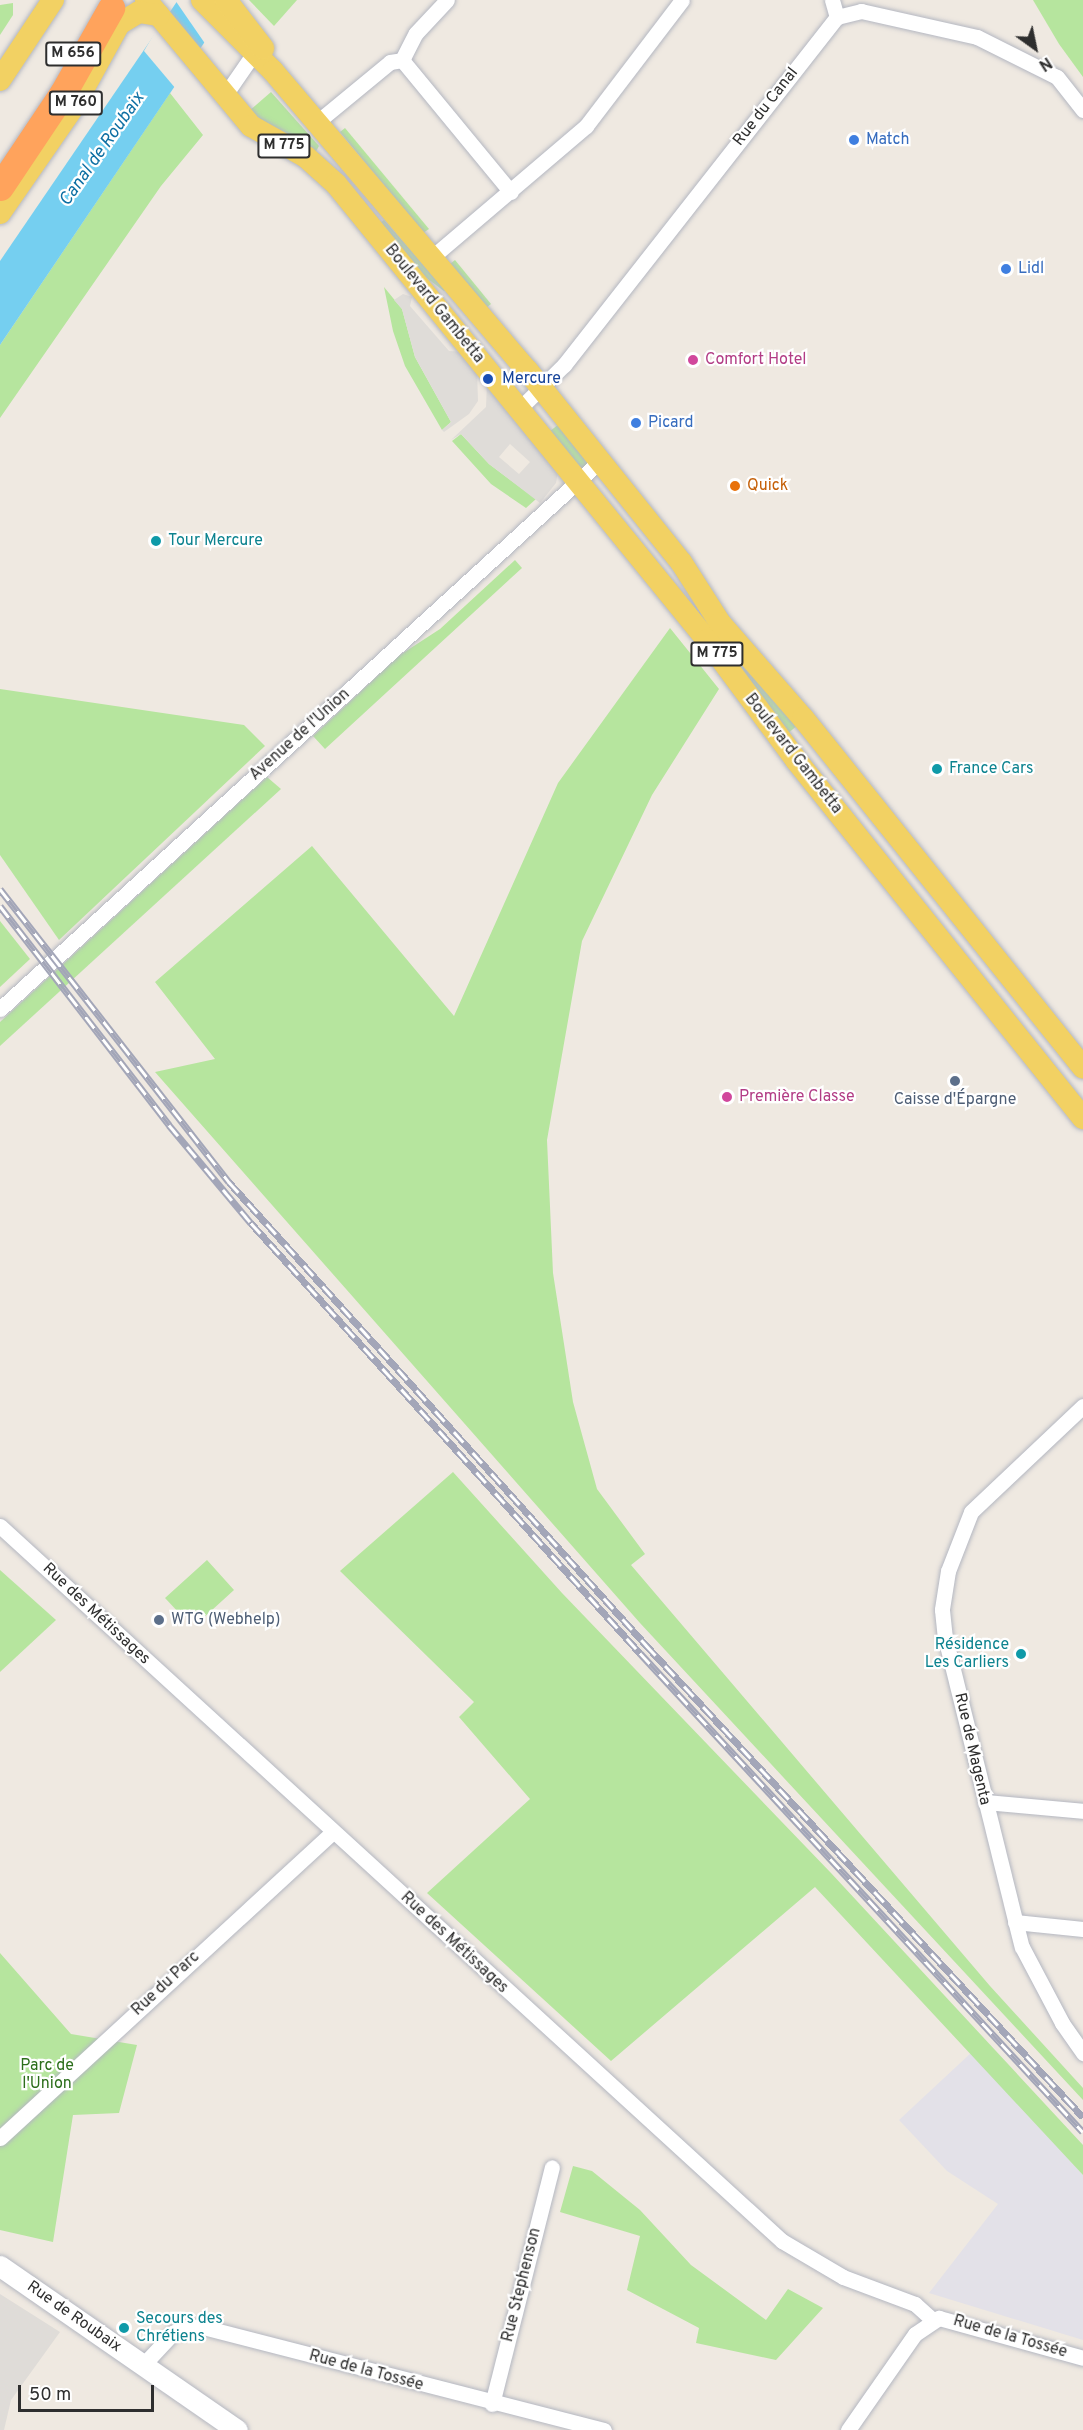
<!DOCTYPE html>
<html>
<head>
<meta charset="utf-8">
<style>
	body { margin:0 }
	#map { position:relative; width:1083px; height:2430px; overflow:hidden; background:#efe9e1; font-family:Overpass,sans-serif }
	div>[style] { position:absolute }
	.industrial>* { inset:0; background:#e3e1e8 }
	.green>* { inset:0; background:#b6e59e }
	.plaza>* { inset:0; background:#dfdcd8 }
	.water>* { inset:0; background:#75cff0 }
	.pier>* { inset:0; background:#efe9e1 }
	.roads { filter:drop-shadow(0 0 2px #b4b7c1) drop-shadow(0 0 2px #b4b7c1) }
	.street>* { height:15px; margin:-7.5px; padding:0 7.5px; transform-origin:7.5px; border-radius:7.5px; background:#fff }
	.secondary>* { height:21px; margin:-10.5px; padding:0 10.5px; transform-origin:10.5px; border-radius:10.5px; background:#fff }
	.primary>* { height:22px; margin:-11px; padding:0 11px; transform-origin:11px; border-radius:11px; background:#f2d163 }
	.highway>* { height:27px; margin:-13.5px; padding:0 13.5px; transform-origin:13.5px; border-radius:13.5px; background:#ffa35c }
	.rail>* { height:7px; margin-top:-3.5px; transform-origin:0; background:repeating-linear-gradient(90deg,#fff 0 14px,#a3a6b8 0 28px); box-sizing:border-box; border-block:2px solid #a3a6b8 }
	.dots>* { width:16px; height:16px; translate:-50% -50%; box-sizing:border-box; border:3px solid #fff; border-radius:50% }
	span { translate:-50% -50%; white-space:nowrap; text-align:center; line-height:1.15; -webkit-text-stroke:4.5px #fff; paint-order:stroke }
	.shield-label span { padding:2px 4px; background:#fff; border:2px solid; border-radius:4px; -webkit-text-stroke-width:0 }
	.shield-label { font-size:15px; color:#2e2e2e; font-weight:700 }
	.street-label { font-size:16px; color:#2e2e2e }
	.shop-label { font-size:16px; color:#366cbe }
	.left { translate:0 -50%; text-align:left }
	.hotel-label { font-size:16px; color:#b23c85 }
	.transit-label { font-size:16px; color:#164399 }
	.food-label { font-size:16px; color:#c56008 }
	.culture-label { font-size:16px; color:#0d838f }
	.right { translate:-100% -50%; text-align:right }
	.service-label { font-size:16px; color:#4e5e75 }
	.park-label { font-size:16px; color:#2c6e1b }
	.water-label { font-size:18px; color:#0d6fa3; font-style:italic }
	.north { position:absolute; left:1005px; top:18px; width:60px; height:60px; -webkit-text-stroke:4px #fff; paint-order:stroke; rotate:147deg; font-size:16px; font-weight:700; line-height:24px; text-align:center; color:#2e2e2e }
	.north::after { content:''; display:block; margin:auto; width:21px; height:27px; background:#2e2e2e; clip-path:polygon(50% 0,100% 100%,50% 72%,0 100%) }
	.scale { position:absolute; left:18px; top:2385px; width:136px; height:27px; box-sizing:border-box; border:3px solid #2e2e2e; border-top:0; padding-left:8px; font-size:18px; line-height:21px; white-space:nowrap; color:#2e2e2e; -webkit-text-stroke:4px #fff; paint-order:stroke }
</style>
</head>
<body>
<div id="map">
	<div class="industrial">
		<div style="clip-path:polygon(972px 2052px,1083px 2175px,1083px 2340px,929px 2293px,998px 2204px,947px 2171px,899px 2120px)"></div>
	</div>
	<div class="green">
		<div style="clip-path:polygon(249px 0,297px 0,274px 26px)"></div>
		<div style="clip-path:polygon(1033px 0,1083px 0,1083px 77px,1059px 44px)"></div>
		<div style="clip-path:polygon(13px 3px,13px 15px,0 35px,0 5px)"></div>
		<div style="clip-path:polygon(271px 92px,319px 146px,315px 153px,261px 123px,249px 111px)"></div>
		<div style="clip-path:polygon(170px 93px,203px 135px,161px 186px,0 418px,0 345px)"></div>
		<div style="clip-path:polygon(345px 128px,429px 229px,423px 233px,340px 132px)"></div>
		<div style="clip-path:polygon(384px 220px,446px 290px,444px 291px,420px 273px,380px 223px)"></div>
		<div style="clip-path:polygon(455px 260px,491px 304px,486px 308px,450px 264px)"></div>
		<div style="clip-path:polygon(384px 287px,402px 309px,415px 357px,451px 422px,442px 430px,405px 366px,393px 331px)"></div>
		<div style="clip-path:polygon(559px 424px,588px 463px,582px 469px,549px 432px)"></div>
		<div style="clip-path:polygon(461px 434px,489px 464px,536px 499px,526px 508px,491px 484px,452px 441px)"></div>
		<div style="clip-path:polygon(515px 560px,522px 568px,325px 749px,313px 736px,400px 655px,440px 629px)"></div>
		<div style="clip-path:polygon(670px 628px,719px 689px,652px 795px,582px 941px,547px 1140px,553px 1273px,573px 1402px,597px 1489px,645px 1554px,631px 1565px,990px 1986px,1083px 2088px,1083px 2100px,640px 1623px,155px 1072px,215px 1059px,155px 982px,312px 846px,454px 1016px,558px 783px)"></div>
		<div style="clip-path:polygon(743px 663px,798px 725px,787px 734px,737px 667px)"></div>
		<div style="clip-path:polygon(0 689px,244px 725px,265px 746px,59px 940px,0 855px)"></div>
		<div style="clip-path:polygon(267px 777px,281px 789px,0 1046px,0 1022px)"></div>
		<div style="clip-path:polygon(0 921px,30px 959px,0 987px)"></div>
		<div style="clip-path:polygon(453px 1472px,562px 1593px,831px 1873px,1083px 2145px,1083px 2175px,815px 1887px,611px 2061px,427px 1893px,530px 1799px,459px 1717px,474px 1702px,340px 1571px)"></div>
		<div style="clip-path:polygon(207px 1560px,234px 1590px,200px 1621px,190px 1609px,180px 1614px,165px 1598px)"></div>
		<div style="clip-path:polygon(0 1570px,56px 1620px,0 1672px)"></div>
		<div style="clip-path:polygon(0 1953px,71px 2034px,137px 2045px,119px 2113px,73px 2115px,53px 2242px,0 2230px)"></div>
		<div style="clip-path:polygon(573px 2166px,592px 2171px,640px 2210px,691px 2265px,766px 2320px,788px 2289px,823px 2308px,776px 2360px,696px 2343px,699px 2328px,627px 2290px,640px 2236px,560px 2212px)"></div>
	</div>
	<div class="plaza">
		<div style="clip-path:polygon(403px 294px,412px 297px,410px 306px,449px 351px,463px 352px,477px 370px,478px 401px,469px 414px,444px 432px,442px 430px,451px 422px,415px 357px,402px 309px,394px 300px)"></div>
		<div style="clip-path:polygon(evenodd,487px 383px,558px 472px,556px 483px,540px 503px,489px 464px,461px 434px,451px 440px,486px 407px,487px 383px,510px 444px,530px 462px,519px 474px,499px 457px,510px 444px)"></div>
		<div style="clip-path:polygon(0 2294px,60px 2332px,11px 2400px,4px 2430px,0 2430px)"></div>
	</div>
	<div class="water">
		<div style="clip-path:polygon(178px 0,233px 0,0 345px,0 261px)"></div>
	</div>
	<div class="pier">
		<div style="clip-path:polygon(175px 0,236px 0,206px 45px)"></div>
		<div style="clip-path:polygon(168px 10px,202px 51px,176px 89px,144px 51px)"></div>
	</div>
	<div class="roads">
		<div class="street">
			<div style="left:832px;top:0;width:18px;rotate:74deg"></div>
			<div style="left:402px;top:60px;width:30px;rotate:-63deg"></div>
			<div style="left:416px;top:33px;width:45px;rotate:-46.8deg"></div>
			<div style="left:225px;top:95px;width:51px;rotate:-55.4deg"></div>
			<div style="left:316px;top:123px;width:96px;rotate:-39.5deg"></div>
			<div style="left:390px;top:62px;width:12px;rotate:-9deg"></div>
			<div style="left:402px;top:60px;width:171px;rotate:50.5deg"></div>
			<div style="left:431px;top:258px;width:204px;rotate:-40.4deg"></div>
			<div style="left:586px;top:126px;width:158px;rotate:-52.7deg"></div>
			<div style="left:519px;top:409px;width:63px;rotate:-44.4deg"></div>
			<div style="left:564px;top:365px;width:442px;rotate:-51.9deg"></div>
			<div style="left:837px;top:17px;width:25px;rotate:-14deg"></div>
			<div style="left:861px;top:11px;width:119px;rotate:12.6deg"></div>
			<div style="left:977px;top:37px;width:89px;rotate:26.6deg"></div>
			<div style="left:1057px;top:77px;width:42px;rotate:51.8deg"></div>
			<div style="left:0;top:1009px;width:813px;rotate:-42.41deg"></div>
			<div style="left:1083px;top:1406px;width:154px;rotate:136.6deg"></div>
			<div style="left:971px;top:1512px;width:63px;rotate:111.3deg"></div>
			<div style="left:948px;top:1571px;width:39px;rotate:99deg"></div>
			<div style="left:942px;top:1610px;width:27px;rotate:84deg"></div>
			<div style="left:945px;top:1637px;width:319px;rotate:76.1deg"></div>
			<div style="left:1022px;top:1947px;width:86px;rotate:62.2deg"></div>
			<div style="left:1062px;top:2023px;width:37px;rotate:55deg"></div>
			<div style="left:0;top:1526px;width:1060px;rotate:42.44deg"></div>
			<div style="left:782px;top:2241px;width:71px;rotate:30.5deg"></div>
			<div style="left:843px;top:2277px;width:77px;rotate:20.6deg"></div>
			<div style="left:915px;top:2304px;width:25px;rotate:42deg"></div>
			<div style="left:985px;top:1802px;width:98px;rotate:5.2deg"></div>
			<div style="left:1015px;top:1922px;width:68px;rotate:5.9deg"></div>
			<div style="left:0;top:2138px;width:452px;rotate:-42.6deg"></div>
			<div style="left:143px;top:2365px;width:45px;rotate:-46.8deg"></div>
			<div style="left:174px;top:2332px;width:26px;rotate:-13deg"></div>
			<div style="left:199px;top:2326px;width:418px;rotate:14.4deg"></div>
			<div style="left:492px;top:2404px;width:244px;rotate:-75.8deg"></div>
			<div style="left:848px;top:2430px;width:117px;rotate:-55.1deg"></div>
			<div style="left:915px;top:2334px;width:29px;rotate:-34deg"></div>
			<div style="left:939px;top:2318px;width:149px;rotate:15.5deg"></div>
		</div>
		<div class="secondary">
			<div style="left:0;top:2266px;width:288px;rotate:34.7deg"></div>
		</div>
		<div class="primary">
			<div style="left:146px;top:0;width:164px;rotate:50.2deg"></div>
			<div style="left:251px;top:126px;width:63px;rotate:29.4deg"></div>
			<div style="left:306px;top:157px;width:40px;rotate:42deg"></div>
			<div style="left:336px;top:184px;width:588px;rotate:50.87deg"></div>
			<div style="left:707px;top:640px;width:149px;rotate:53.4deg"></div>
			<div style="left:796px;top:760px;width:459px;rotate:51.3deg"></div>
			<div style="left:202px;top:0;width:100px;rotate:45deg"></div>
			<div style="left:273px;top:71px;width:392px;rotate:49.7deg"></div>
			<div style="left:527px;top:370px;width:246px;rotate:51.3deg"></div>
			<div style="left:681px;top:562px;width:72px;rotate:57.4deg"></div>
			<div style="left:720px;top:623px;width:126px;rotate:48.9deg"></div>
			<div style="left:803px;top:718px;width:448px;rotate:51.3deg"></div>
			<div style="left:226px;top:0;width:61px;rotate:52.4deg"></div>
			<div style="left:0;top:80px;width:96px;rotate:-56.5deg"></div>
			<div style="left:0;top:213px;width:130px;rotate:-55.3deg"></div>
			<div style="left:74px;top:106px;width:94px;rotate:-61.2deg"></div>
			<div style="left:119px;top:24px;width:23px;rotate:-31deg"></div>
			<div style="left:139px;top:12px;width:20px;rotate:9deg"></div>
		</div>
		<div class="highway">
			<div style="left:0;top:187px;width:113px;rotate:-56.2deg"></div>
			<div style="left:63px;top:93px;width:98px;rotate:-60.5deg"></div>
		</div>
	</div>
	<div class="rail">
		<div style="left:0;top:889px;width:372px;rotate:52deg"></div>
		<div style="left:229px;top:1182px;width:623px;rotate:47.99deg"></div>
		<div style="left:646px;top:1645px;width:643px;rotate:47.21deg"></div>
		<div style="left:0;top:906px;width:277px;rotate:52.3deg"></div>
		<div style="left:169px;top:1125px;width:128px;rotate:50.1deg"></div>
		<div style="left:251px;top:1223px;width:580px;rotate:47.87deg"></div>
		<div style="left:640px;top:1653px;width:652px;rotate:47.24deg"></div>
	</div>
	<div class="dots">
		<div style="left:854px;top:140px;background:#3f7fe0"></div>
		<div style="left:1006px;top:269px;background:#3f7fe0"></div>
		<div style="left:693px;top:360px;background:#d1479c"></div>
		<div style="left:488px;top:379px;background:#1a4fb4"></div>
		<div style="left:636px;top:423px;background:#3f7fe0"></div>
		<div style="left:735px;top:486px;background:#e8710a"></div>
		<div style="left:156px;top:541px;background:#0f9aa8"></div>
		<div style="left:937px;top:769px;background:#0f9aa8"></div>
		<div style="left:955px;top:1081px;background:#5c6f8a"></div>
		<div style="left:727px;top:1097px;background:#d1479c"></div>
		<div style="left:159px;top:1620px;background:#5c6f8a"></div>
		<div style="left:1021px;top:1654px;background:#0f9aa8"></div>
		<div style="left:124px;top:2328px;background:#0f9aa8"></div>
	</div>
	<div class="shield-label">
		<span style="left:73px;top:54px">M 656</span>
		<span style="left:76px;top:103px">M 760</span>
		<span style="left:284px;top:146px">M 775</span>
		<span style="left:717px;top:654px">M 775</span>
	</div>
	<div class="street-label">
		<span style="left:766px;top:107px;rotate:-52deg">Rue du Canal</span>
		<span style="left:434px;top:304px;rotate:51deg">Boulevard Gambetta</span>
		<span style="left:300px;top:735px;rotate:-42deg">Avenue de l'Union</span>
		<span style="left:793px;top:754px;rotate:52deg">Boulevard Gambetta</span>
		<span style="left:96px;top:1614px;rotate:43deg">Rue des Métissages</span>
		<span style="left:972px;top:1749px;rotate:77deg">Rue de Magenta</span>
		<span style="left:454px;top:1943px;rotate:43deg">Rue des Métissages</span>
		<span style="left:166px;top:1984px;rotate:-43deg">Rue du Parc</span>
		<span style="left:522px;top:2285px;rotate:-76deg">Rue Stephenson</span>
		<span style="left:74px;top:2317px;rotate:35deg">Rue de Roubaix</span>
		<span style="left:1010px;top:2337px;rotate:16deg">Rue de la Tossée</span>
		<span style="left:366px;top:2371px;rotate:15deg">Rue de la Tossée</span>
	</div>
	<div class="shop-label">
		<span class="left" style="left:866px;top:140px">Match</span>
		<span class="left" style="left:1018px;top:269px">Lidl</span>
		<span class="left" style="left:648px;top:423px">Picard</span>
	</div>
	<div class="hotel-label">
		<span class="left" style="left:705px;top:360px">Comfort Hotel</span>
		<span class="left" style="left:739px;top:1097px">Première Classe</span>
	</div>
	<div class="transit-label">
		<span class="left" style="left:502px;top:379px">Mercure</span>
	</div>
	<div class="food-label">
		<span class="left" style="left:747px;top:486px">Quick</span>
	</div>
	<div class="culture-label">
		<span class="left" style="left:168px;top:541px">Tour Mercure</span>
		<span class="left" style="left:949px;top:769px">France Cars</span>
		<span class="right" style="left:1009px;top:1654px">Résidence<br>Les Carliers</span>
		<span class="left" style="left:136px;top:2328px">Secours des<br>Chrétiens</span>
	</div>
	<div class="service-label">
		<span style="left:955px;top:1100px">Caisse d'Épargne</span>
		<span class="left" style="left:171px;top:1620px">WTG (Webhelp)</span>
	</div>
	<div class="park-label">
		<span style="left:47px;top:2075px">Parc de<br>l'Union</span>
	</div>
	<div class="water-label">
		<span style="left:103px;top:150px;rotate:-55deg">Canal de Roubaix</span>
	</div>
	<div class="north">N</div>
	<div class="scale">50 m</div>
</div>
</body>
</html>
